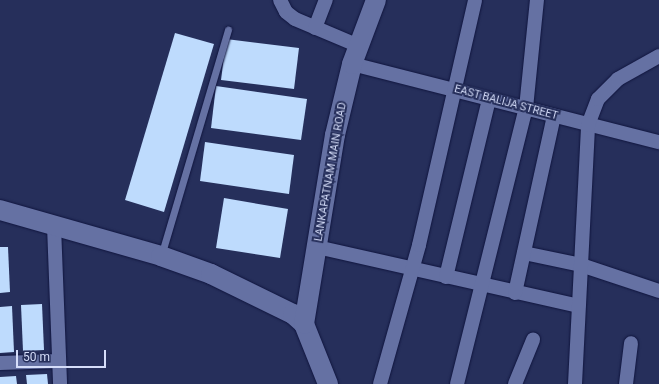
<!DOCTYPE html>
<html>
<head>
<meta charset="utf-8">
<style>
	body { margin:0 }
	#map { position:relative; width:659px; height:384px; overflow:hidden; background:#262f5b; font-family:Roboto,sans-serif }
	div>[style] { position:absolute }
	.building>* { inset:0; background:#bedbfd }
	.roads { filter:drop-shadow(0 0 1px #10153e) drop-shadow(0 0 1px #10153e) }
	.lane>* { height:7px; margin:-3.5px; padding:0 3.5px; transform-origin:3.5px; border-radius:3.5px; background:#6571a3 }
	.street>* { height:14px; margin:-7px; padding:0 7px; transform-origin:7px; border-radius:7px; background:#6571a3 }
	.secondary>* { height:20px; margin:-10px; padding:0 10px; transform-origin:10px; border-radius:10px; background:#6571a3 }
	span { translate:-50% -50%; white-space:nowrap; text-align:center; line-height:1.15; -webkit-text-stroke:4px #262f5b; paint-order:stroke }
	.street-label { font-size:11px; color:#d5ddf9 }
	.scale { position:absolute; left:16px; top:350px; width:90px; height:18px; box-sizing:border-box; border:2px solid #d5ddf9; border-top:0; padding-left:5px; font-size:12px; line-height:14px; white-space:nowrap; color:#d5ddf9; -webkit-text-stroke:3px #262f5b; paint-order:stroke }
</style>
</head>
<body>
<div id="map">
	<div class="building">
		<div style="clip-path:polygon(175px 33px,214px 44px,164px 212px,125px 200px)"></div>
		<div style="clip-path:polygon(226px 39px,299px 48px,294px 89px,221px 80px)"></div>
		<div style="clip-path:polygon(216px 86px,307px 99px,301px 140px,211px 128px)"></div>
		<div style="clip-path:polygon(205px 142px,294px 155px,289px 194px,200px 181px)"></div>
		<div style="clip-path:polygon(224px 198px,288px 209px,280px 258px,216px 248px)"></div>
		<div style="clip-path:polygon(0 247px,8px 247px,10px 292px,0 293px)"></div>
		<div style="clip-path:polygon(42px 304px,44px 350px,23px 351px,21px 305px)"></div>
		<div style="clip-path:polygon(12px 306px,14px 352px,0 353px,0 307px)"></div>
		<div style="clip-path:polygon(47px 374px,48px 384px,27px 384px,26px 375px)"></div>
		<div style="clip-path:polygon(16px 376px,17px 384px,0 384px,0 377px)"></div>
	</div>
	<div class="roads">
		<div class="lane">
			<div style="left:161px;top:256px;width:236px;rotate:-73.5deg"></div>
		</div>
		<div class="street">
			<div style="left:280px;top:0;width:13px;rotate:63deg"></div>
			<div style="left:286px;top:12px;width:11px;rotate:38deg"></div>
			<div style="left:295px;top:19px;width:69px;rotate:22.9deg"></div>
			<div style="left:315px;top:28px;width:30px;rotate:-69deg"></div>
			<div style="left:352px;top:64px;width:317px;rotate:14.3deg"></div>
			<div style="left:54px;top:226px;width:158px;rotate:87.8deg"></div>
			<div style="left:317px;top:247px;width:268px;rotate:12.7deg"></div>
			<div style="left:524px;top:253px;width:58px;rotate:11.9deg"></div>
			<div style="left:581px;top:265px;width:82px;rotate:18.4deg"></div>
			<div style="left:446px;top:277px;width:183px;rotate:-76.4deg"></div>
			<div style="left:515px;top:293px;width:181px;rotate:-77.6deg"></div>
			<div style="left:0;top:363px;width:59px;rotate:-1.9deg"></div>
			<div style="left:380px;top:384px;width:144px;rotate:-74.3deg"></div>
			<div style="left:419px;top:245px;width:251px;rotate:-77.1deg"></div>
			<div style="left:457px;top:384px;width:284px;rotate:-76deg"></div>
			<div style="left:526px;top:108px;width:109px;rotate:-84.2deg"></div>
			<div style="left:515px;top:384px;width:48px;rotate:-67.8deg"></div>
			<div style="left:575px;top:384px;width:259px;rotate:-87.1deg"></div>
			<div style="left:588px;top:125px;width:28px;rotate:-69deg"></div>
			<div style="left:598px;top:99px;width:28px;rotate:-45deg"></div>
			<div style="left:618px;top:79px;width:47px;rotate:-29.3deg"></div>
			<div style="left:626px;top:384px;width:41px;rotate:-83deg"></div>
		</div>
		<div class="secondary">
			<div style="left:0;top:210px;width:167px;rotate:15.9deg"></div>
			<div style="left:161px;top:256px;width:53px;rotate:19.8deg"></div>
			<div style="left:211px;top:274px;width:91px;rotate:26deg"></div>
			<div style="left:293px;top:314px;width:15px;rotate:42deg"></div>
			<div style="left:304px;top:324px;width:65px;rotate:68.2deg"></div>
			<div style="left:304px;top:324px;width:192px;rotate:-80.7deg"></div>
			<div style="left:335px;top:135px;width:73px;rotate:-76.5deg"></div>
			<div style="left:352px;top:64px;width:68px;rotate:-69.4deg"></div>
		</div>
	</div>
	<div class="street-label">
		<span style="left:506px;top:103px;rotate:15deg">EAST BALIJA STREET</span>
		<span style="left:331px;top:172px;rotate:-80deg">LANKAPATNAM MAIN ROAD</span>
	</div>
	<div class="scale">50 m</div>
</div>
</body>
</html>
